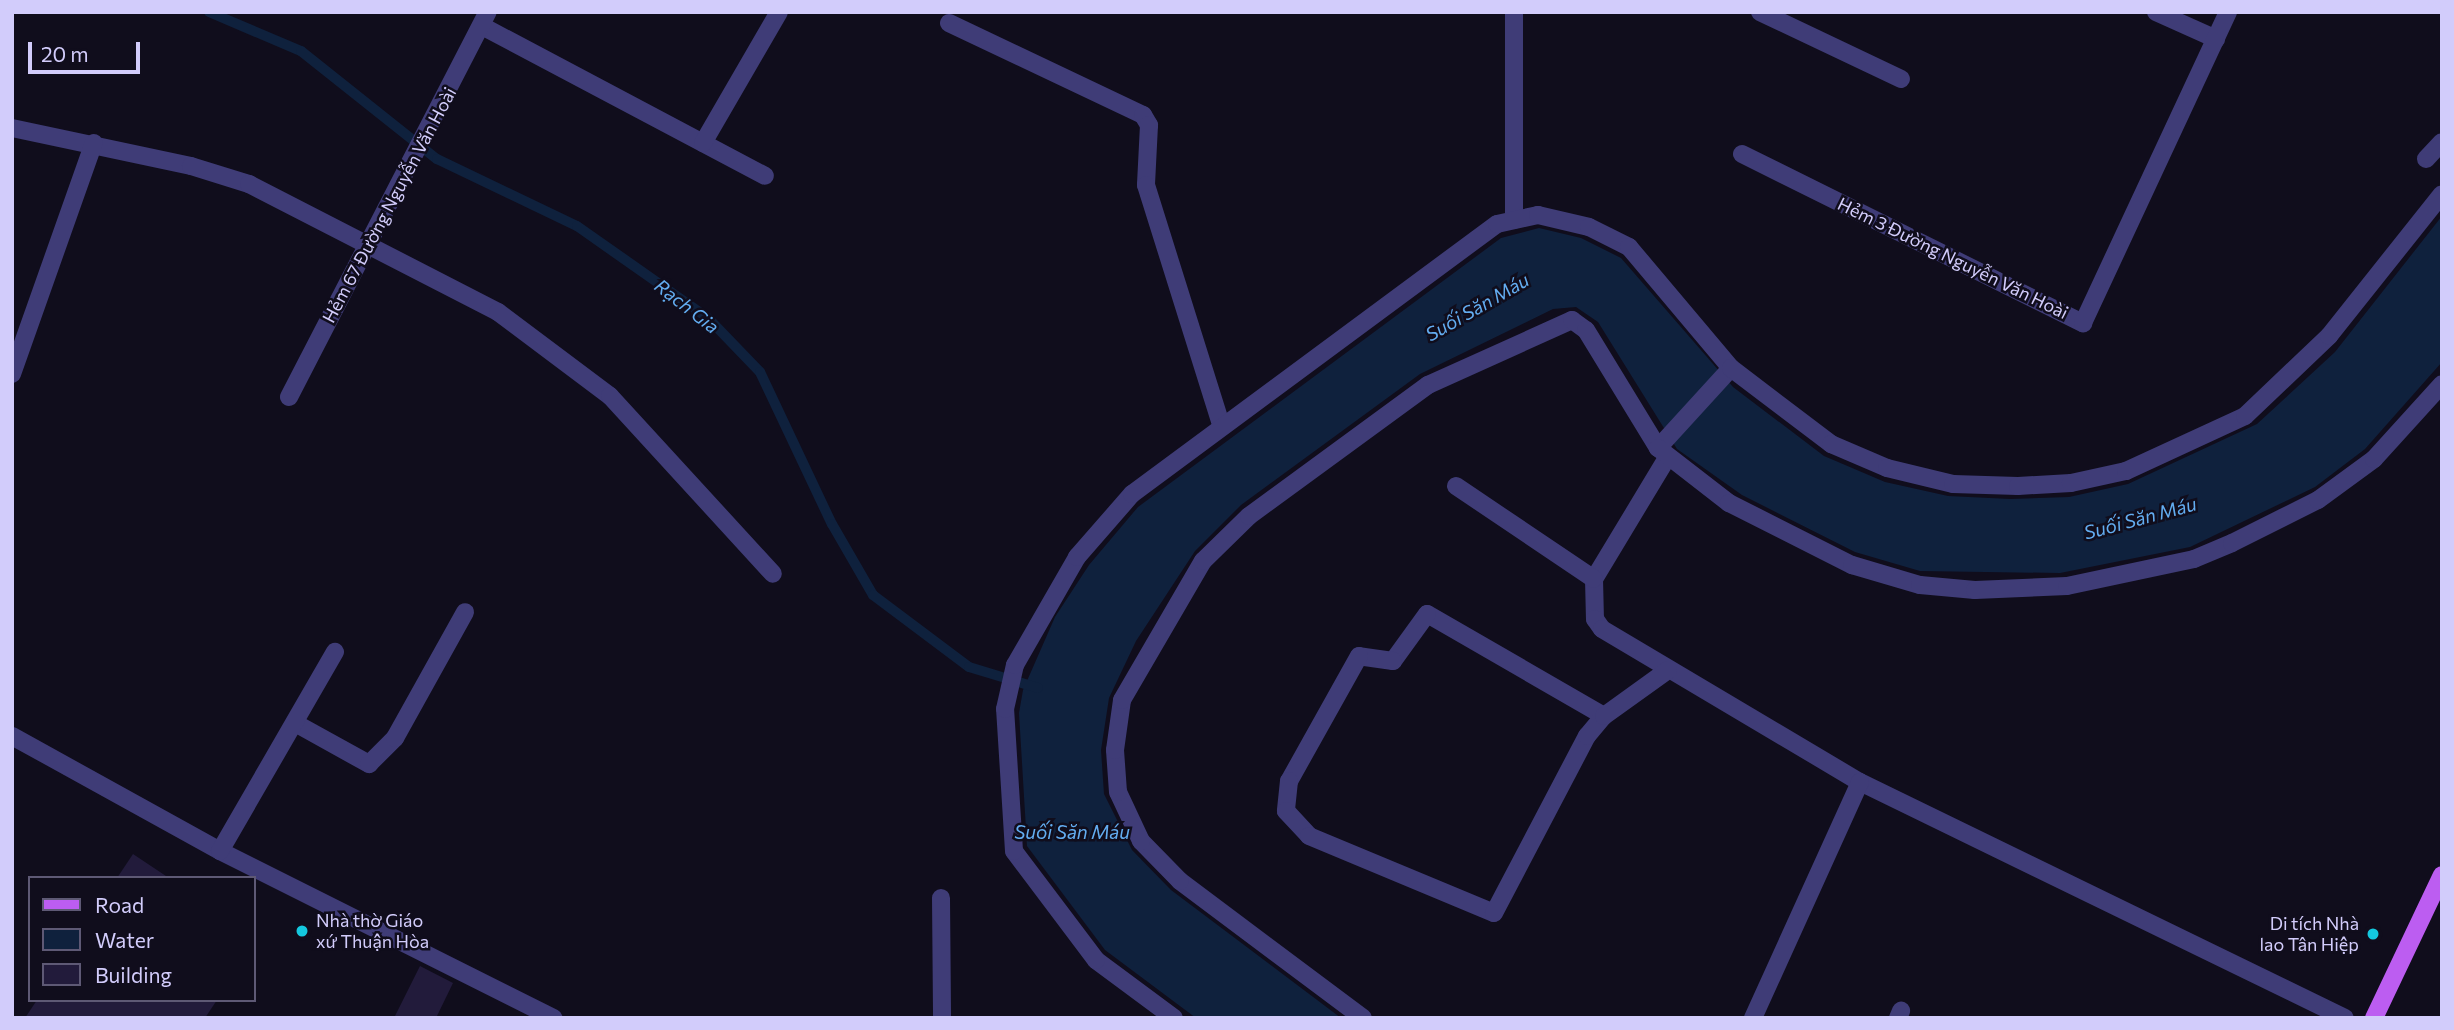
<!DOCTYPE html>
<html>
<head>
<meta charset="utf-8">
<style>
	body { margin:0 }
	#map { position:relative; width:2454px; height:1030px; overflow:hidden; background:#100d1c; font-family:Commissioner,sans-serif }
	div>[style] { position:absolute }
	.water>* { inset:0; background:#0f213d }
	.stream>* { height:10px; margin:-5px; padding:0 5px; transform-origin:5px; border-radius:5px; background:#0f213d }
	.building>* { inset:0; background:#221b3b }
	.minor>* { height:18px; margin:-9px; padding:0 9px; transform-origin:9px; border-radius:9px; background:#3f3c77 }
	.major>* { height:18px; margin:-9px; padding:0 9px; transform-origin:9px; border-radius:9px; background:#bc5df1 }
	.dots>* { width:19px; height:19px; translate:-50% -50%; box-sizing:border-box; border:4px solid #100d1c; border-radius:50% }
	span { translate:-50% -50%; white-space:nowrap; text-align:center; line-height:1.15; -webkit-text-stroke:5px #100d1c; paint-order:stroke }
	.street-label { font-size:18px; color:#d2ccfb }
	.poi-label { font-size:18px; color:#d2ccfb }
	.left { translate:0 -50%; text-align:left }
	.right { translate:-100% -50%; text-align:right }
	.water-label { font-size:19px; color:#63adf1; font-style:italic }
	.frame { position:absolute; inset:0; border:14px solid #d2ccfb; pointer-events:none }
	.legend { position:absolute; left:28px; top:876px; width:228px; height:126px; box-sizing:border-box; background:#100d1c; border:2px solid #5e5975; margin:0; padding:9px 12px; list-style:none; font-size:21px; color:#d2ccfb }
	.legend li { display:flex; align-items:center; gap:14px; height:35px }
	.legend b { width:35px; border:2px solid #5e5975 }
	.scale { position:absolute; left:28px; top:42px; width:112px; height:32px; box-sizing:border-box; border:4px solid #d2ccfb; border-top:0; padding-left:9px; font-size:21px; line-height:24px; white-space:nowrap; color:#d2ccfb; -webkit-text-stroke:5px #100d1c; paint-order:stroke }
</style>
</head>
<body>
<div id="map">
	<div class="water">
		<div style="clip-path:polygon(2442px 216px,2442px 362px,2365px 449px,2315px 487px,2190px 547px,2060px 573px,1920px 571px,1855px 552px,1742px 495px,1677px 449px,1598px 322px,1576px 307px,1553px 309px,1420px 374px,1241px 505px,1195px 551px,1136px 641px,1109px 698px,1101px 750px,1104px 794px,1132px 850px,1171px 890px,1341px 1018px,1196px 1018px,1105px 950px,1027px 846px,1019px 713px,1023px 690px,1055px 617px,1089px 565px,1138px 507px,1501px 238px,1539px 228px,1581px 238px,1621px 258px,1733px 387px,1824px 456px,1885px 482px,1948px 496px,2010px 499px,2069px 497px,2128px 484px,2257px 424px,2335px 352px)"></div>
	</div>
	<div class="stream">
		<div style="left:209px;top:12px;width:100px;rotate:23deg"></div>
		<div style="left:301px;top:51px;width:174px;rotate:38.5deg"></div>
		<div style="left:437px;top:159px;width:155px;rotate:25.6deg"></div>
		<div style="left:577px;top:226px;width:160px;rotate:35.1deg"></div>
		<div style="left:708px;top:318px;width:75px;rotate:46.1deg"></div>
		<div style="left:760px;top:372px;width:168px;rotate:64.7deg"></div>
		<div style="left:832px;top:524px;width:82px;rotate:60deg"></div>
		<div style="left:873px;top:595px;width:120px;rotate:36.9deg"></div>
		<div style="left:969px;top:667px;width:72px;rotate:16.9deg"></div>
	</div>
	<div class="building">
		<div style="clip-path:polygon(133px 854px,169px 878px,117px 878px)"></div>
		<div style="clip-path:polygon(420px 966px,453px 983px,436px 1018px,394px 1018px)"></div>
		<div style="clip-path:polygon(37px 1000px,217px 1000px,205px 1018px,25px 1018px)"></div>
	</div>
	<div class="minor">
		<div style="left:1514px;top:12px;width:208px;rotate:90deg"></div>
		<div style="left:1760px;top:12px;width:156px;rotate:25.4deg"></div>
		<div style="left:2156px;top:12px;width:66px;rotate:24.2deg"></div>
		<div style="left:949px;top:23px;width:215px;rotate:25.4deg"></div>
		<div style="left:1143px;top:115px;width:12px;rotate:59deg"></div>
		<div style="left:1149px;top:125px;width:60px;rotate:92.9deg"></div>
		<div style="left:1146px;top:185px;width:250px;rotate:72.6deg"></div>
		<div style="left:482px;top:26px;width:320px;rotate:27.9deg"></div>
		<div style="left:12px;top:128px;width:183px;rotate:12deg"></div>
		<div style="left:191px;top:166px;width:61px;rotate:17.2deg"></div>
		<div style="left:249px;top:184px;width:280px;rotate:27.2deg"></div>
		<div style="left:498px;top:312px;width:140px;rotate:36.9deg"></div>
		<div style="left:610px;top:396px;width:241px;rotate:47.5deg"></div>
		<div style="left:703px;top:143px;width:151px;rotate:-59.9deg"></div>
		<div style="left:1742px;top:154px;width:381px;rotate:26.4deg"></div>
		<div style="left:2083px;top:323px;width:343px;rotate:-65deg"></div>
		<div style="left:2426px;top:159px;width:23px;rotate:-47deg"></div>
		<div style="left:12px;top:374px;width:245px;rotate:-70.5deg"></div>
		<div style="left:289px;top:397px;width:433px;rotate:-62.7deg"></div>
		<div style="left:1658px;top:448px;width:108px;rotate:-47.6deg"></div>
		<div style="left:1667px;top:458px;width:141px;rotate:121.1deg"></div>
		<div style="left:1594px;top:579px;width:40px;rotate:88.6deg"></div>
		<div style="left:1595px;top:619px;width:12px;rotate:55deg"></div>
		<div style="left:1602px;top:629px;width:300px;rotate:30.7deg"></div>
		<div style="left:1860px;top:782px;width:539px;rotate:25.95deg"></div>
		<div style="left:1456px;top:486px;width:166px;rotate:34deg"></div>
		<div style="left:1604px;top:716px;width:204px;rotate:-150deg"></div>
		<div style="left:1427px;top:614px;width:58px;rotate:125.9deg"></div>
		<div style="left:1393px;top:661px;width:34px;rotate:-172deg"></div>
		<div style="left:1359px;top:656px;width:143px;rotate:119.2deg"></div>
		<div style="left:1289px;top:781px;width:30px;rotate:96deg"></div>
		<div style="left:1286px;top:811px;width:34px;rotate:47deg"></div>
		<div style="left:1309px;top:836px;width:200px;rotate:22.6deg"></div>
		<div style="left:1494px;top:913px;width:200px;rotate:-62.3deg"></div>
		<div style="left:1587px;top:736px;width:26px;rotate:-50deg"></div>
		<div style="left:1604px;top:716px;width:79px;rotate:-35.7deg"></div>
		<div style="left:295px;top:723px;width:85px;rotate:29deg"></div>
		<div style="left:369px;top:764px;width:37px;rotate:-45deg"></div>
		<div style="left:395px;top:738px;width:144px;rotate:-60.9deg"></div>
		<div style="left:12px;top:736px;width:238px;rotate:28.9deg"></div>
		<div style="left:220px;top:851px;width:373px;rotate:26.6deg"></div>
		<div style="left:220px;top:851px;width:230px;rotate:-60deg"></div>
		<div style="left:941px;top:898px;width:120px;rotate:89.5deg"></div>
		<div style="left:1174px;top:1018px;width:97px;rotate:-143.4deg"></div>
		<div style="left:1096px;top:960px;width:136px;rotate:-127deg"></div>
		<div style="left:1014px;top:851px;width:142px;rotate:-93.6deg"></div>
		<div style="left:1005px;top:709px;width:45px;rotate:-77.2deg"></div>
		<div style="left:1015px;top:665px;width:125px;rotate:-60.1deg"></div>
		<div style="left:1077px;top:557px;width:84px;rotate:-48.9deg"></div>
		<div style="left:1132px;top:494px;width:454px;rotate:-36.5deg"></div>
		<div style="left:1497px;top:224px;width:42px;rotate:-12.4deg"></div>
		<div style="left:1538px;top:215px;width:52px;rotate:13.2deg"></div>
		<div style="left:1589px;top:227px;width:45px;rotate:26.6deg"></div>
		<div style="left:1629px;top:247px;width:158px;rotate:49.9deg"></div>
		<div style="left:1731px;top:368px;width:126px;rotate:37.2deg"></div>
		<div style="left:1831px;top:444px;width:61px;rotate:23.2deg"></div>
		<div style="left:1887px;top:468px;width:68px;rotate:13.6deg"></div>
		<div style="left:1953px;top:484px;width:65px;rotate:1.8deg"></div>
		<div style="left:2018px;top:486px;width:53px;rotate:-3.2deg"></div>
		<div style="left:2071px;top:483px;width:56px;rotate:-12.3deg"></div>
		<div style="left:2126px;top:471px;width:131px;rotate:-24.8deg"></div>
		<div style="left:2245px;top:416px;width:116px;rotate:-43.6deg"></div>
		<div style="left:2329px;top:336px;width:181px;rotate:-51.5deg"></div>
		<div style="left:1363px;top:1018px;width:229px;rotate:-143.2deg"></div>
		<div style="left:1180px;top:881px;width:56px;rotate:-134.3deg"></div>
		<div style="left:1141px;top:841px;width:54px;rotate:-115.1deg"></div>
		<div style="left:1118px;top:792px;width:42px;rotate:-94.1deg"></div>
		<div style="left:1115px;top:750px;width:50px;rotate:-82deg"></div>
		<div style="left:1122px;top:700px;width:161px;rotate:-59.8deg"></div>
		<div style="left:1203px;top:561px;width:64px;rotate:-44.4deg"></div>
		<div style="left:1249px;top:516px;width:222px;rotate:-36.2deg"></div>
		<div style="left:1428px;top:385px;width:158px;rotate:-24.3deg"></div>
		<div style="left:1572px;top:320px;width:17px;rotate:36deg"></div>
		<div style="left:1586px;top:330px;width:138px;rotate:58.6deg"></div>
		<div style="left:1658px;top:448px;width:90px;rotate:37.8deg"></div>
		<div style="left:1729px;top:503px;width:138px;rotate:26.8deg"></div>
		<div style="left:1852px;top:565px;width:71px;rotate:16.4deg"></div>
		<div style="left:1920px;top:585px;width:55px;rotate:5.2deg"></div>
		<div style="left:1975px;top:590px;width:92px;rotate:-2.5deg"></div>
		<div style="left:2067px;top:586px;width:130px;rotate:-12deg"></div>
		<div style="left:2194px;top:559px;width:41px;rotate:-22.8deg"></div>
		<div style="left:2232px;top:543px;width:96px;rotate:-26.6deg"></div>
		<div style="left:2318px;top:500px;width:69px;rotate:-36.2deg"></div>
		<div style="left:2374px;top:459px;width:101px;rotate:-47.8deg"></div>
		<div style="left:1753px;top:1018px;width:259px;rotate:-65.6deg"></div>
		<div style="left:1898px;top:1018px;width:8px;rotate:-67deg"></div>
	</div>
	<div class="major">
		<div style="left:2374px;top:1018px;width:158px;rotate:-64.6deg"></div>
	</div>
	<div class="dots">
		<div style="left:302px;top:931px;background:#14c8df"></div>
		<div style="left:2373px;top:934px;background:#14c8df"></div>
	</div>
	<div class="street-label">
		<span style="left:389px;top:205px;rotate:-62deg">Hẻm 67 Đường Nguyễn Văn Hoài</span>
		<span style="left:1953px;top:258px;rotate:26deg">Hẻm 3 Đường Nguyễn Văn Hoài</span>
	</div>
	<div class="poi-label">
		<span class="left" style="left:316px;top:931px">Nhà thờ Giáo<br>xứ Thuận Hòa</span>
		<span class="right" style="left:2359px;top:934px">Di tích Nhà<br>lao Tân Hiệp</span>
	</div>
	<div class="water-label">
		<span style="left:687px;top:306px;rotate:38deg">Rạch Gia</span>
		<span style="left:1477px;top:307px;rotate:-30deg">Suối Săn Máu</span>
		<span style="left:2140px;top:518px;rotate:-15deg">Suối Săn Máu</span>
		<span style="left:1072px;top:832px">Suối Săn Máu</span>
	</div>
	<div class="frame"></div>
	<ul class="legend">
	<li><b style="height:9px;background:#bc5df1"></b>Road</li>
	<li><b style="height:19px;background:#0f213d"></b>Water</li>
	<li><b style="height:19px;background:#221b3b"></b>Building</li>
	</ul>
	<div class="scale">20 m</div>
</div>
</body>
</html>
